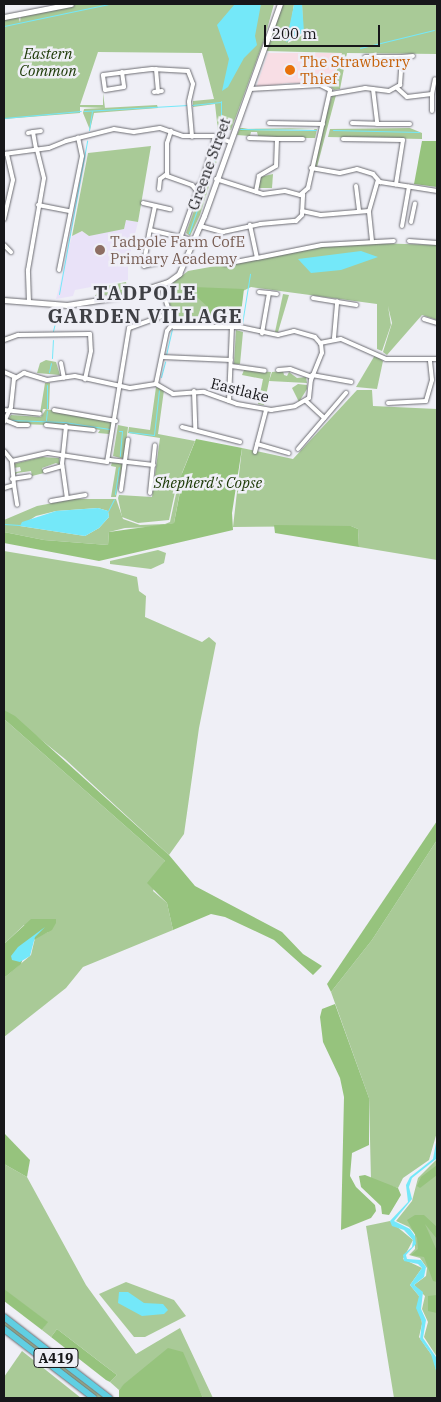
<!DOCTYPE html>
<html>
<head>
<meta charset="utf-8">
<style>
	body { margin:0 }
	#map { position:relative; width:441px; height:1402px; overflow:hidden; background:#efeff6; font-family:"IBM Plex Serif",serif }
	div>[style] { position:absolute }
	.commercial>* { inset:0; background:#f8dee5 }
	.education>* { inset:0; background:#e9e2f8 }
	.green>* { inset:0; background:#a9ca97 }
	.forest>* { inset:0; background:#96c37d }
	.water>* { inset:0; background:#74e8f9 }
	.stream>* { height:1px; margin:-0.5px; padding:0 0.5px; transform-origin:0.5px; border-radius:0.5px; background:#74e8f9 }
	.roads { filter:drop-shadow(0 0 1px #6b6b71) drop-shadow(0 0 1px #6b6b71) }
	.minor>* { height:4px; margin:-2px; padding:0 2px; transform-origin:2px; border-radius:2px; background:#fff }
	.tertiary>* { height:4.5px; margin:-2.25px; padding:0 2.25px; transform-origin:2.25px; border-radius:2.25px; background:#fff }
	.trunk>* { height:6px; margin:-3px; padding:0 3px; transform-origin:3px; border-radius:3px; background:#60cfe2 }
	.dots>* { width:14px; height:14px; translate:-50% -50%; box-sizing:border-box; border:2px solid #efeff6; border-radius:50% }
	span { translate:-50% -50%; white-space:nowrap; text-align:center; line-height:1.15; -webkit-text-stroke:5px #efeff6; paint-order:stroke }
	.shield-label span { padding:1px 4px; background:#efeff6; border:1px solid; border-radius:4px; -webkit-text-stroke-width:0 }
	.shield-label { font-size:14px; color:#17171a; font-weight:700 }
	.park-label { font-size:15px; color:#1b3805; font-style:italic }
	.food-label { font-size:15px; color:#c56008 }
	.left { translate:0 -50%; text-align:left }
	.street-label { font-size:15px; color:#17171a }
	.education-label { font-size:15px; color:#785e54 }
	.district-label { font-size:20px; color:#3f4045; font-weight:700; letter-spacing:1px }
	.frame { position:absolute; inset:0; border:5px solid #17171a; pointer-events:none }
	.scale { position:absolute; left:264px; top:25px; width:116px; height:22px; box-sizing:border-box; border:2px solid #17171a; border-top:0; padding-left:6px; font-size:15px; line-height:18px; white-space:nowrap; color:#17171a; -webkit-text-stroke:4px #efeff6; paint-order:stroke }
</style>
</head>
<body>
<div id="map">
	<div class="commercial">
		<div style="clip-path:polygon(268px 53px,342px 53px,331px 84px,287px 83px,256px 88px)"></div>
	</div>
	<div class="education">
		<div style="clip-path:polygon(125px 220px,138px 222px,128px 263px,128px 280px,75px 290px,73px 296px,56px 299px,72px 236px,82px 231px,89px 236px)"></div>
	</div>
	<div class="green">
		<div style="clip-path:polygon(81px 4px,274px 4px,264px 40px,231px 130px,218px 131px,215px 104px,193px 107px,193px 101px,214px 99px,202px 53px,98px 52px,80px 105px,103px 105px,103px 93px,105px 108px,80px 107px,80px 113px,4px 119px,4px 19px,18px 16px,20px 22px,21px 15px)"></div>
		<div style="clip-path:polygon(282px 4px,294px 4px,288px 43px,303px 35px,302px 4px,437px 4px,437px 54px,347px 53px,340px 89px,334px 90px,327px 83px,333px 83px,342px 53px,266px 51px)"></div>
		<div style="clip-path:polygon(336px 95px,317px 167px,314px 166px,327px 112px,332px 96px)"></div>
		<div style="clip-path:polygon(157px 105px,158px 108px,94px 113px,90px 130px,83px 113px,84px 109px)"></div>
		<div style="clip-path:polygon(evenodd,240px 128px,290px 128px,317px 129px,315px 138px,286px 138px,253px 137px,258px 136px,257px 132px,251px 132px,250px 136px,237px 135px,240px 128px,242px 128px,314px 129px,315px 131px,242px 131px,242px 128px)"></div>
		<div style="clip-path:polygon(410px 128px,422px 133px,422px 139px,328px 137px,330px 129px)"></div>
		<div style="clip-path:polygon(219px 142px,222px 144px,200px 215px,190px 236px,186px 233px)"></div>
		<div style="clip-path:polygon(151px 146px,138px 222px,126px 220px,124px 229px,89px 236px,82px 231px,72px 236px,88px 153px)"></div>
		<div style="clip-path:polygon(273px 174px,272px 188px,258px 188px,260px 177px)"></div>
		<div style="clip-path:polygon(373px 243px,437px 245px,437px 320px,422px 315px,387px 355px,383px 352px,392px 323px,388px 306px,391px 325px,382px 351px,377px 349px,377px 304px,251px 287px,243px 291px,240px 321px,235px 325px,210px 322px,189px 325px,173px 314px,165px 289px,188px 271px,321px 247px)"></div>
		<div style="clip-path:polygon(126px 282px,128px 290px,125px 293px,95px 296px,101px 287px)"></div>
		<div style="clip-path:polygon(283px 294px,289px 295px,278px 332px,275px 332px)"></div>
		<div style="clip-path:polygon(236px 330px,243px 332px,240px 364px,234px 364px)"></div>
		<div style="clip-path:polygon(375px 355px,383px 361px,377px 389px,356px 387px)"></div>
		<div style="clip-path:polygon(46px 360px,56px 362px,60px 375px,37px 373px,40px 363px)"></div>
		<div style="clip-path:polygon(244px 370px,271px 372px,264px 405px,258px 404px,263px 379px,242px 375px)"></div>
		<div style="clip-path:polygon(283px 371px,284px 375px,287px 376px,289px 372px,297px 378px,306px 377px,307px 383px,269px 381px,272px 372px)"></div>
		<div style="clip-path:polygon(45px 383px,50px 383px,49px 409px,43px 409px,41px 416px,12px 414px,40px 413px)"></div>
		<div style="clip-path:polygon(298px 384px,307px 385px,307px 389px,299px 402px,292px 388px)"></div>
		<div style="clip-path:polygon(156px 387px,164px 390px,158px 434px,195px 441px,182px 473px,180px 490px,175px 492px,169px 520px,138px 523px,122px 517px,118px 498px,119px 495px,152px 497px,160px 438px,128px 433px,129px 427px,150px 430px)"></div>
		<div style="clip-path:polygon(357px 390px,372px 390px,373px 406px,437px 409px,437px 560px,359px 547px,358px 529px,351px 526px,233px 527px,242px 448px,293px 459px)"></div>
		<div style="clip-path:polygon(46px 409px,111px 422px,111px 430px,109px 434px,98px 433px,100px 430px,77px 426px,20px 424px,8px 420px,11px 415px,41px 417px)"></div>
		<div style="clip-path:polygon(118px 425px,128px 427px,124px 459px,113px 456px)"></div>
		<div style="clip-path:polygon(42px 457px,59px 458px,60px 465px,56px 463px,42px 468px,44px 473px,32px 476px,31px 471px,17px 473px,13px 478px,12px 473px,21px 471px,20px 467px,13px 468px,13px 464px)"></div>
		<div style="clip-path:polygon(112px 462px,123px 464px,116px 497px,111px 497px,116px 467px,111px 466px)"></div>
		<div style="clip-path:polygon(evenodd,180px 491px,174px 523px,153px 527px,125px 528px,109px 532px,108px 545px,44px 540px,4px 532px,4px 520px,37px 506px,74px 499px,116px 499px,123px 519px,140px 525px,165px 524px,170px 522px,176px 494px,180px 491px,98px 508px,108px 511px,109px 517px,99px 528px,85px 536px,20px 526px,36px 516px,56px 511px,98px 508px)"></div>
		<div style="clip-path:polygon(158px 550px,166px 553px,164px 563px,151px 569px,110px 564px,110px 561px)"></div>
		<div style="clip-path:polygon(4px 551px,100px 567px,137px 577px,139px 591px,146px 596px,145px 617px,202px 642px,209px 637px,216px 643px,199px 728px,184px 834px,169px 855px,65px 759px,4px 710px)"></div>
		<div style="clip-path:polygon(4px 719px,165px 861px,153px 891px,167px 903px,173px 930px,83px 967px,66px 988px,4px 1037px,4px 978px,31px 955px,35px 938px,48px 932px,24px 925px,4px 944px)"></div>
		<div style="clip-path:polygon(437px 840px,437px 1132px,429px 1160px,403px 1178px,398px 1188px,371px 1180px,369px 1098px,331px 992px,372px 940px)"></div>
		<div style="clip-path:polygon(437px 1159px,437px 1357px,424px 1337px,428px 1322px,422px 1309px,425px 1296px,414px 1285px,426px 1276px,427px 1268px,420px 1258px,409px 1255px,415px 1249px,415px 1234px,409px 1227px,396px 1221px,412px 1201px,418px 1178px)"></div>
		<div style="clip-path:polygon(4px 1164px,27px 1177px,86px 1285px,136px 1354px,180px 1328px,213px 1398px,203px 1398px,191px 1374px,132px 1378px,119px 1390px,110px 1382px,117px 1375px,57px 1329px,51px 1337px,42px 1330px,47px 1322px,4px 1290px)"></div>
		<div style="clip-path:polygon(390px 1221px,413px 1240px,403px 1259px,422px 1268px,410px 1285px,419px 1296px,422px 1324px,419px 1337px,433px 1357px,437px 1374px,437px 1398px,394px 1398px,366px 1226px)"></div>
		<div style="clip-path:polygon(126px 1282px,174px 1300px,186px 1316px,145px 1337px,134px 1337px,99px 1294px)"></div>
		<div style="clip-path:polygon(4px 1321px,104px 1398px,99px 1398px,4px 1327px)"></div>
		<div style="clip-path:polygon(22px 1351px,81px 1398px,4px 1398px,4px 1377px)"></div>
	</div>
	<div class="forest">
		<div style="clip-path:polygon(242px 128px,248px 129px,316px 130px,240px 131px)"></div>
		<div style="clip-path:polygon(422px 141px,437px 141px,437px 187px,414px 184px)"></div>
		<div style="clip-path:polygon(193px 287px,244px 289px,240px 321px,207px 319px,192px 322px,208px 307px,189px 290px)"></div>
		<div style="clip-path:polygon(196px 439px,242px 448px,232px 513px,233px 530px,99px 561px,4px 543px,4px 532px,44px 540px,108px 545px,109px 532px,174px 523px,180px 492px,179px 481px)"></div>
		<div style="clip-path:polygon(274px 525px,351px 526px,358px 529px,359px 547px,275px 533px)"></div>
		<div style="clip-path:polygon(4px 710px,15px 716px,169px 855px,195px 886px,282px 932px,303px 954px,322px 966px,313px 975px,274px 940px,225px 917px,211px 914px,173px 930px,167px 903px,147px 883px,165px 861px,4px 719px)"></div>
		<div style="clip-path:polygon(437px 821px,437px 840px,372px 940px,331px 992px,327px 984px)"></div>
		<div style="clip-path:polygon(31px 919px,56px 919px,56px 923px,52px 930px,28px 943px,21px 964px,4px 978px,4px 944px)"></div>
		<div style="clip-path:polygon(335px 1004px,369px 1098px,369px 1145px,352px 1153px,350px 1176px,356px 1187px,375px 1205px,376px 1211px,371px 1218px,341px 1230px,344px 1097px,340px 1078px,323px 1042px,320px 1017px,322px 1009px)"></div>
		<div style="clip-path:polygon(4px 1133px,30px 1160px,27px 1177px,4px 1164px)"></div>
		<div style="clip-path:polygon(437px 1165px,437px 1175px,420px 1188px,417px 1186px,421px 1177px)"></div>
		<div style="clip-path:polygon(365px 1175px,398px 1188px,401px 1195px,389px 1215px,382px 1214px,381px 1206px,361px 1187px,359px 1176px)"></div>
		<div style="clip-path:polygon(415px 1215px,424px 1215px,437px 1227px,437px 1239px,425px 1224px,437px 1251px,437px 1282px,433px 1281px,424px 1257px,411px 1255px,418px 1249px,417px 1238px,407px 1220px)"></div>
		<div style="clip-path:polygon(4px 1289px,48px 1322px,42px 1330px,4px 1301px)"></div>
		<div style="clip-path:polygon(437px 1295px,437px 1313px,428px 1311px,428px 1296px)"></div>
		<div style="clip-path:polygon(57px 1329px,96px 1359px,117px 1375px,110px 1382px,106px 1380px,51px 1337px)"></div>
		<div style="clip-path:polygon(168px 1348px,183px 1352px,203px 1398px,119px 1398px,119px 1390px,124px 1384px)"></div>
	</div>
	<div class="water">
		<div style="clip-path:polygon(261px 4px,255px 36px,257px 45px,244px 58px,228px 87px,222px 91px,229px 59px,217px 25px,234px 5px)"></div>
		<div style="clip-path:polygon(302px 4px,304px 32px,286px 42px,294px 5px)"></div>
		<div style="clip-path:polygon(361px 251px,378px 257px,341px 270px,311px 273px,298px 259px)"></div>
		<div style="clip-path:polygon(98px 508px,108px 511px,109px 517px,99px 528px,85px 536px,20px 526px,22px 522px,56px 511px)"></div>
		<div style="clip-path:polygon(45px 927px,35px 937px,30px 956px,20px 962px,12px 960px,11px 956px,18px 947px)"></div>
		<div style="clip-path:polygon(437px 1137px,436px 1159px,412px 1178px,409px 1187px,412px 1199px,394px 1221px,410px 1229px,415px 1236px,416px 1244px,406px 1255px,407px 1259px,421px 1260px,426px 1267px,424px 1277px,414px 1285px,423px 1292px,421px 1309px,426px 1320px,423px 1338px,436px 1357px,437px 1374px,431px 1354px,420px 1339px,422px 1322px,416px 1308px,419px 1296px,410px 1285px,422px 1268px,418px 1264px,404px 1261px,403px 1255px,412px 1247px,413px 1240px,404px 1230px,392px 1226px,390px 1221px,408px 1202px,406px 1185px,410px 1177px,433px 1159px)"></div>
		<div style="clip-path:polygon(119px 1292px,128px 1292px,144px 1303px,163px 1304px,168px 1310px,164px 1314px,142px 1316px,118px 1303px)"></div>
	</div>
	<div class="stream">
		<div style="left:4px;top:26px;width:106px;rotate:-11.9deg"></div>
		<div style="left:360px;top:48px;width:76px;rotate:-13.7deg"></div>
		<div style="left:221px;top:101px;width:26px;rotate:90deg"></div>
		<div style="left:192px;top:105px;width:29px;rotate:-6deg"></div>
		<div style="left:84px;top:111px;width:104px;rotate:-3.3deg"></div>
		<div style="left:4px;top:118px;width:77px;rotate:-5.2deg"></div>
		<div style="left:240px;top:129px;width:76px;rotate:0.8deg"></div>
		<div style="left:89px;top:130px;width:19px;rotate:-81deg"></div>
		<div style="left:333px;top:130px;width:86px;rotate:1.3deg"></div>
		<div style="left:189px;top:233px;width:95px;rotate:-71deg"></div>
		<div style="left:59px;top:294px;width:156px;rotate:-79.6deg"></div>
		<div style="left:242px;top:324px;width:51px;rotate:-80.9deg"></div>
		<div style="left:53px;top:331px;width:8px;rotate:-76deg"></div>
		<div style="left:166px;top:355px;width:26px;rotate:-77deg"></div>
		<div style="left:52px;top:358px;width:18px;rotate:-87deg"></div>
		<div style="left:49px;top:372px;width:9px;rotate:-77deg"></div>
		<div style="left:161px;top:377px;width:16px;rotate:-75deg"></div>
		<div style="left:47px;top:408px;width:23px;rotate:-90deg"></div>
		<div style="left:10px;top:420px;width:54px;rotate:2.1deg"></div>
		<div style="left:64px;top:422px;width:46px;rotate:8.8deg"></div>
		<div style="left:46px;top:420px;width:9px;rotate:-84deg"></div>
		<div style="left:119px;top:431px;width:3px"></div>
		<div style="left:122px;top:431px;width:25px;rotate:95deg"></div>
		<div style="left:129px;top:432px;width:25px;rotate:7deg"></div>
		<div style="left:154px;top:435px;width:45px;rotate:-83.7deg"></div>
		<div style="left:115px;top:494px;width:27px;rotate:-82deg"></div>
		<div style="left:108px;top:511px;width:13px;rotate:-63deg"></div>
		<div style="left:4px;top:524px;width:16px;rotate:4deg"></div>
	</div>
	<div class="roads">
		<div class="minor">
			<div style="left:402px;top:57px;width:11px;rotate:-5deg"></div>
			<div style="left:156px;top:69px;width:23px;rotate:85deg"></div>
			<div style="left:122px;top:72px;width:15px;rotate:82deg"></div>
			<div style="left:124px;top:87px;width:19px;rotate:171deg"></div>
			<div style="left:105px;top:90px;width:15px;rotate:-98deg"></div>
			<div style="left:103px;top:75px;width:40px;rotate:-7.1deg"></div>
			<div style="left:143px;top:70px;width:9px;rotate:-6deg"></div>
			<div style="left:152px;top:69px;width:36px;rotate:3deg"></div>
			<div style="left:188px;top:71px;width:14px;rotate:69deg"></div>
			<div style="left:193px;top:84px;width:18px;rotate:103deg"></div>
			<div style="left:189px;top:102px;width:35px;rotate:85deg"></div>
			<div style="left:397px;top:88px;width:13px;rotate:42deg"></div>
			<div style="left:407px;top:97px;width:25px;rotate:-7deg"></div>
			<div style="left:432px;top:94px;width:17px;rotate:90deg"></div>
			<div style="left:373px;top:89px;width:35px;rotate:83deg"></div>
			<div style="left:377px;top:124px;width:33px"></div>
			<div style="left:154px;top:92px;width:8px;rotate:-7deg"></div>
			<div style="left:331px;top:94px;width:35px;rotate:-10deg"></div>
			<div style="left:365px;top:88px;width:24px;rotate:7deg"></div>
			<div style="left:389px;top:91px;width:13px;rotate:-29deg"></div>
			<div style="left:400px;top:85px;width:28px;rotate:-86deg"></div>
			<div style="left:402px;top:57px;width:37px;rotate:180deg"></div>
			<div style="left:432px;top:94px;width:15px;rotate:-79deg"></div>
			<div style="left:269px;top:123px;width:54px;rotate:1.1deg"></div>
			<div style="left:352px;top:123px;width:25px;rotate:2deg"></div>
			<div style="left:171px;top:131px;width:13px;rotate:108deg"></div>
			<div style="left:167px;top:143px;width:33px;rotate:90deg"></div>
			<div style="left:167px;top:176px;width:27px;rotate:20deg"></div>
			<div style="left:192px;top:185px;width:8px;rotate:50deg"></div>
			<div style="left:197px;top:191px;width:48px;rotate:109.6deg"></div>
			<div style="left:33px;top:132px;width:8px;rotate:-7deg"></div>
			<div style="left:28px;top:133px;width:5px;rotate:-11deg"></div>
			<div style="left:33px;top:132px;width:17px;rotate:80deg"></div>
			<div style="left:249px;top:138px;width:28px;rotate:2deg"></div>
			<div style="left:277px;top:139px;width:27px;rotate:92deg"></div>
			<div style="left:276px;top:166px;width:20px;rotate:150deg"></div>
			<div style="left:259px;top:176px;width:16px;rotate:101deg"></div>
			<div style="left:277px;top:139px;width:26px"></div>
			<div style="left:343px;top:139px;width:60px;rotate:1deg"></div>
			<div style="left:403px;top:140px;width:45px;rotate:99deg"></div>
			<div style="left:4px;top:154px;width:45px;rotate:-7.6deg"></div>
			<div style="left:49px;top:148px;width:18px;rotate:-22deg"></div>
			<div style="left:66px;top:141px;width:49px;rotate:-14deg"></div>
			<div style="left:114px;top:129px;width:20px;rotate:9deg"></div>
			<div style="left:134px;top:132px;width:26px;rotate:-9deg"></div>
			<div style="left:160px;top:128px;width:24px;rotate:19deg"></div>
			<div style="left:183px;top:136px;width:30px"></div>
			<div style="left:213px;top:136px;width:18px;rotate:19deg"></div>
			<div style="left:311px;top:168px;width:29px;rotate:10deg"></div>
			<div style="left:340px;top:173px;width:17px;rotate:-13deg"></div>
			<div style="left:357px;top:169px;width:17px;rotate:17deg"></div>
			<div style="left:373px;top:174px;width:11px;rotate:49deg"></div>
			<div style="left:380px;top:182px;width:58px;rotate:9deg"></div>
			<div style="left:216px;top:179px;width:49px;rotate:17.7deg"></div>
			<div style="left:263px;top:194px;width:22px;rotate:-8deg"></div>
			<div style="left:285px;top:191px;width:16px;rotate:15deg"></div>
			<div style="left:300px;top:195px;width:11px;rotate:-41deg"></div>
			<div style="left:308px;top:188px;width:100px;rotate:-77.3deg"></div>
			<div style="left:330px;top:90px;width:11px;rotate:-153deg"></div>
			<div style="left:320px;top:85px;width:70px;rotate:176.7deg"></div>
			<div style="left:356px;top:186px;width:25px;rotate:83deg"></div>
			<div style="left:196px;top:188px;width:9px;rotate:-49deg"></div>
			<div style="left:202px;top:181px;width:46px;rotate:-73.5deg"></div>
			<div style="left:159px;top:189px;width:10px;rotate:-84deg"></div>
			<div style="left:160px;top:179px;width:9px;rotate:-36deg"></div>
			<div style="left:143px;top:203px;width:28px;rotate:13deg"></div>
			<div style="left:38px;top:205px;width:32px;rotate:11deg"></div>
			<div style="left:155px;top:206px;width:25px;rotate:102deg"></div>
			<div style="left:150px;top:230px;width:44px;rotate:13.1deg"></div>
			<div style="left:302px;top:211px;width:19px;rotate:12deg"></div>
			<div style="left:321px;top:215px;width:48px;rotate:-4.8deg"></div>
			<div style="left:4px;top:219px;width:40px;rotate:-77deg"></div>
			<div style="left:13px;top:180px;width:27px;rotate:-103deg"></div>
			<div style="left:411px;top:222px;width:19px;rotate:-78deg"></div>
			<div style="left:200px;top:226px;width:24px;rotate:15deg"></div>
			<div style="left:223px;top:232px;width:38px;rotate:-12deg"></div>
			<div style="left:260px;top:224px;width:36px;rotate:-5deg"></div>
			<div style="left:296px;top:221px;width:8px;rotate:-45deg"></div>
			<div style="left:302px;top:215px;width:21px;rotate:-87deg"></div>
			<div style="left:402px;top:226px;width:40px;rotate:-80deg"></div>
			<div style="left:372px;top:241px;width:30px;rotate:-96deg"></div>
			<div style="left:369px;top:211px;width:32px;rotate:-74deg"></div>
			<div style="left:409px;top:241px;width:28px;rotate:4deg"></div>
			<div style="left:4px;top:245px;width:10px;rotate:45deg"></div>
			<div style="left:145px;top:257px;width:13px;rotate:29deg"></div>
			<div style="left:156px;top:263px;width:12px;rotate:166deg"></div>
			<div style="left:144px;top:266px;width:9px;rotate:-84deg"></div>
			<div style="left:145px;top:257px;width:27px;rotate:-80deg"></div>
			<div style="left:257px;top:258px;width:66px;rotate:-11.3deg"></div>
			<div style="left:322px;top:245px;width:72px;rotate:-3.2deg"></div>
			<div style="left:225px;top:264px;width:33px;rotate:-11deg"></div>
			<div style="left:257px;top:258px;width:34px;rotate:-102deg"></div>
			<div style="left:59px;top:270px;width:116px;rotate:-78.6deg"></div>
			<div style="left:82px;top:156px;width:19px;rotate:-102deg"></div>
			<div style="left:259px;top:292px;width:10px;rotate:6deg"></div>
			<div style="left:269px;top:293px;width:41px;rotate:99.9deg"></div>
			<div style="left:269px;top:293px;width:8px;rotate:7deg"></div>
			<div style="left:313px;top:298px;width:44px;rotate:9.2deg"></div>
			<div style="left:29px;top:302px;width:32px;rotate:-92deg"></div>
			<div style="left:28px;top:270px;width:93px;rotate:-80.1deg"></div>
			<div style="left:44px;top:178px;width:30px;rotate:-104deg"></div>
			<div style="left:424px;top:319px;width:14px;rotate:17deg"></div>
			<div style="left:334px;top:338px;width:37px;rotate:-85deg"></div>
			<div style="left:4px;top:340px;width:15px;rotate:-20deg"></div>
			<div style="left:18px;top:335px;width:72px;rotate:-0.8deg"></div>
			<div style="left:90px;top:334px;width:17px;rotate:87deg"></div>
			<div style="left:91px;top:351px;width:29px;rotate:102deg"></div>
			<div style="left:320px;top:343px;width:21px;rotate:-11deg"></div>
			<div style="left:341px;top:339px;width:49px;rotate:24deg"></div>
			<div style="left:386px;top:359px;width:51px"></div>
			<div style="left:162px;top:357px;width:69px;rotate:2.5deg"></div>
			<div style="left:61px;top:363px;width:15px;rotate:79deg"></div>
			<div style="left:231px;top:366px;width:34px;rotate:8deg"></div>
			<div style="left:278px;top:370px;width:12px;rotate:-5deg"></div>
			<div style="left:290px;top:369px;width:23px;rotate:20deg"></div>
			<div style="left:4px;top:372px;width:12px;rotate:24deg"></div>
			<div style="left:312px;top:375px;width:40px;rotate:10deg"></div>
			<div style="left:156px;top:384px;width:54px;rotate:-78.3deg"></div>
			<div style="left:167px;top:331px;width:8px;rotate:-50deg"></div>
			<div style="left:194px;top:391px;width:38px;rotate:88deg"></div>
			<div style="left:229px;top:401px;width:74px;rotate:-87.7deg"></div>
			<div style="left:306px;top:401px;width:25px;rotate:43deg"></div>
			<div style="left:388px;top:403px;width:38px;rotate:-3deg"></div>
			<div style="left:426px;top:401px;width:22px;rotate:-74deg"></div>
			<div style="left:432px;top:380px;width:19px;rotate:-96deg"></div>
			<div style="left:4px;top:410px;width:36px;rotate:6deg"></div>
			<div style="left:54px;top:410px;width:63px;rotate:10.1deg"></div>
			<div style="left:5px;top:420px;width:14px;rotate:21deg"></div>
			<div style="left:18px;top:425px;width:10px"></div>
			<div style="left:4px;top:422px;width:17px;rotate:-65deg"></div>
			<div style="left:11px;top:407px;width:28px;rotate:-84deg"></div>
			<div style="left:14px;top:379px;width:12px;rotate:-31deg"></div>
			<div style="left:24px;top:373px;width:24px;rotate:17deg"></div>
			<div style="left:47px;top:380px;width:28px;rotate:-8deg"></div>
			<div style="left:75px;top:376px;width:56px;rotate:12.3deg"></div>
			<div style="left:130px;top:388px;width:26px;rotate:-9deg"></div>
			<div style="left:156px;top:384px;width:20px;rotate:30deg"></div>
			<div style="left:173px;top:394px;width:31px;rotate:-4deg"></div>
			<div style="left:204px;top:392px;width:35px;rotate:20deg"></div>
			<div style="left:237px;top:404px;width:35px;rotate:10deg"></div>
			<div style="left:271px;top:410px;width:24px;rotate:-9deg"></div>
			<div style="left:295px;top:406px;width:16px;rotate:-30deg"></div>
			<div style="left:309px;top:398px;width:18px;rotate:-84deg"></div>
			<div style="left:311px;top:380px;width:29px;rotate:-68deg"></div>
			<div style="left:322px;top:353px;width:9px;rotate:-96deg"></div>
			<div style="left:321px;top:344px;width:9px;rotate:-131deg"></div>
			<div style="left:315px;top:337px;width:22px;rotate:-164deg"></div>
			<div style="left:294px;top:331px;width:16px;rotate:166deg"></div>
			<div style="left:278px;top:335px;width:40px;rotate:-168deg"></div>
			<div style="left:239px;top:327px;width:65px;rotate:180deg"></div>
			<div style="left:174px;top:327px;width:44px;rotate:-107.2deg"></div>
			<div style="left:46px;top:425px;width:48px;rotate:5.9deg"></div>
			<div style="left:66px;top:426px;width:37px;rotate:96deg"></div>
			<div style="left:62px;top:463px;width:35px;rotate:82deg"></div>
			<div style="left:182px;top:427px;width:60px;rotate:14.5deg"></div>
			<div style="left:257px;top:444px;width:33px;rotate:16deg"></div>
			<div style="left:298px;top:449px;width:74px;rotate:-49.4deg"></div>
			<div style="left:4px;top:451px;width:13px;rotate:51deg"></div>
			<div style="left:12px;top:461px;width:37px;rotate:-13deg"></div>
			<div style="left:48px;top:453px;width:60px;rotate:8.7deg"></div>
			<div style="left:107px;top:462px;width:136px;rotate:-80.7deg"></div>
			<div style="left:129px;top:328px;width:41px;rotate:-19.7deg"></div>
			<div style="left:255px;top:452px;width:43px;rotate:-75.3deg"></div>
			<div style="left:110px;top:460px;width:44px;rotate:6.5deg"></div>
			<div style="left:45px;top:471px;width:18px;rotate:-16deg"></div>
			<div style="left:12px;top:479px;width:18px;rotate:-9deg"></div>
			<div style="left:14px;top:485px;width:20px;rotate:81deg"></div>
			<div style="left:4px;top:488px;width:10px;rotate:-17deg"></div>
			<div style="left:14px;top:485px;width:24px;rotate:-95deg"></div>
			<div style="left:121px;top:490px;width:51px;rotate:-82.2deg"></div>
			<div style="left:150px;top:493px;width:48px;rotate:-84.1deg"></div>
			<div style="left:51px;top:501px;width:35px;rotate:-10deg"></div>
		</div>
		<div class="tertiary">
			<div style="left:4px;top:17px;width:68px;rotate:-11deg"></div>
			<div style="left:4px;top:300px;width:63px;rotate:4.5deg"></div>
			<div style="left:67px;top:305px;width:59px;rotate:-8.8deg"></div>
			<div style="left:125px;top:296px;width:45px;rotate:-18deg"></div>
			<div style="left:168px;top:282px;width:14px;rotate:-36deg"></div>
			<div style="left:179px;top:274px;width:63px;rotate:-66.7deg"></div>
			<div style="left:204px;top:216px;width:225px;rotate:-70.3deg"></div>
		</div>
		<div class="trunk">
			<div style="left:4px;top:1317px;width:133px;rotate:37.6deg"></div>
			<div style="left:4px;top:1329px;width:113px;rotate:37.5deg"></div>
		</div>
	</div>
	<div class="dots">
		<div style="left:290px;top:70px;background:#e8710a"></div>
		<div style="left:100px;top:250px;background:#8d6e63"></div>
	</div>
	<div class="shield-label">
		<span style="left:56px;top:1358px">A419</span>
	</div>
	<div class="park-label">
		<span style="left:48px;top:62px">Eastern<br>Common</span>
		<span style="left:208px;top:483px">Shepherd's Copse</span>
	</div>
	<div class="food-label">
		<span class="left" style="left:300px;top:70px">The Strawberry<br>Thief</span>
	</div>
	<div class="street-label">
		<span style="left:209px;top:164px;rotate:-70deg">Greene Street</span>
		<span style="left:240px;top:390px;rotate:14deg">Eastlake</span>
	</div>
	<div class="education-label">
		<span class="left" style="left:110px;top:250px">Tadpole Farm CofE<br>Primary Academy</span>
	</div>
	<div class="district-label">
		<span style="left:145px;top:304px">TADPOLE<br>GARDEN VILLAGE</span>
	</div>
	<div class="frame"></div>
	<div class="scale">200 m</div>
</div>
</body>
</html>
